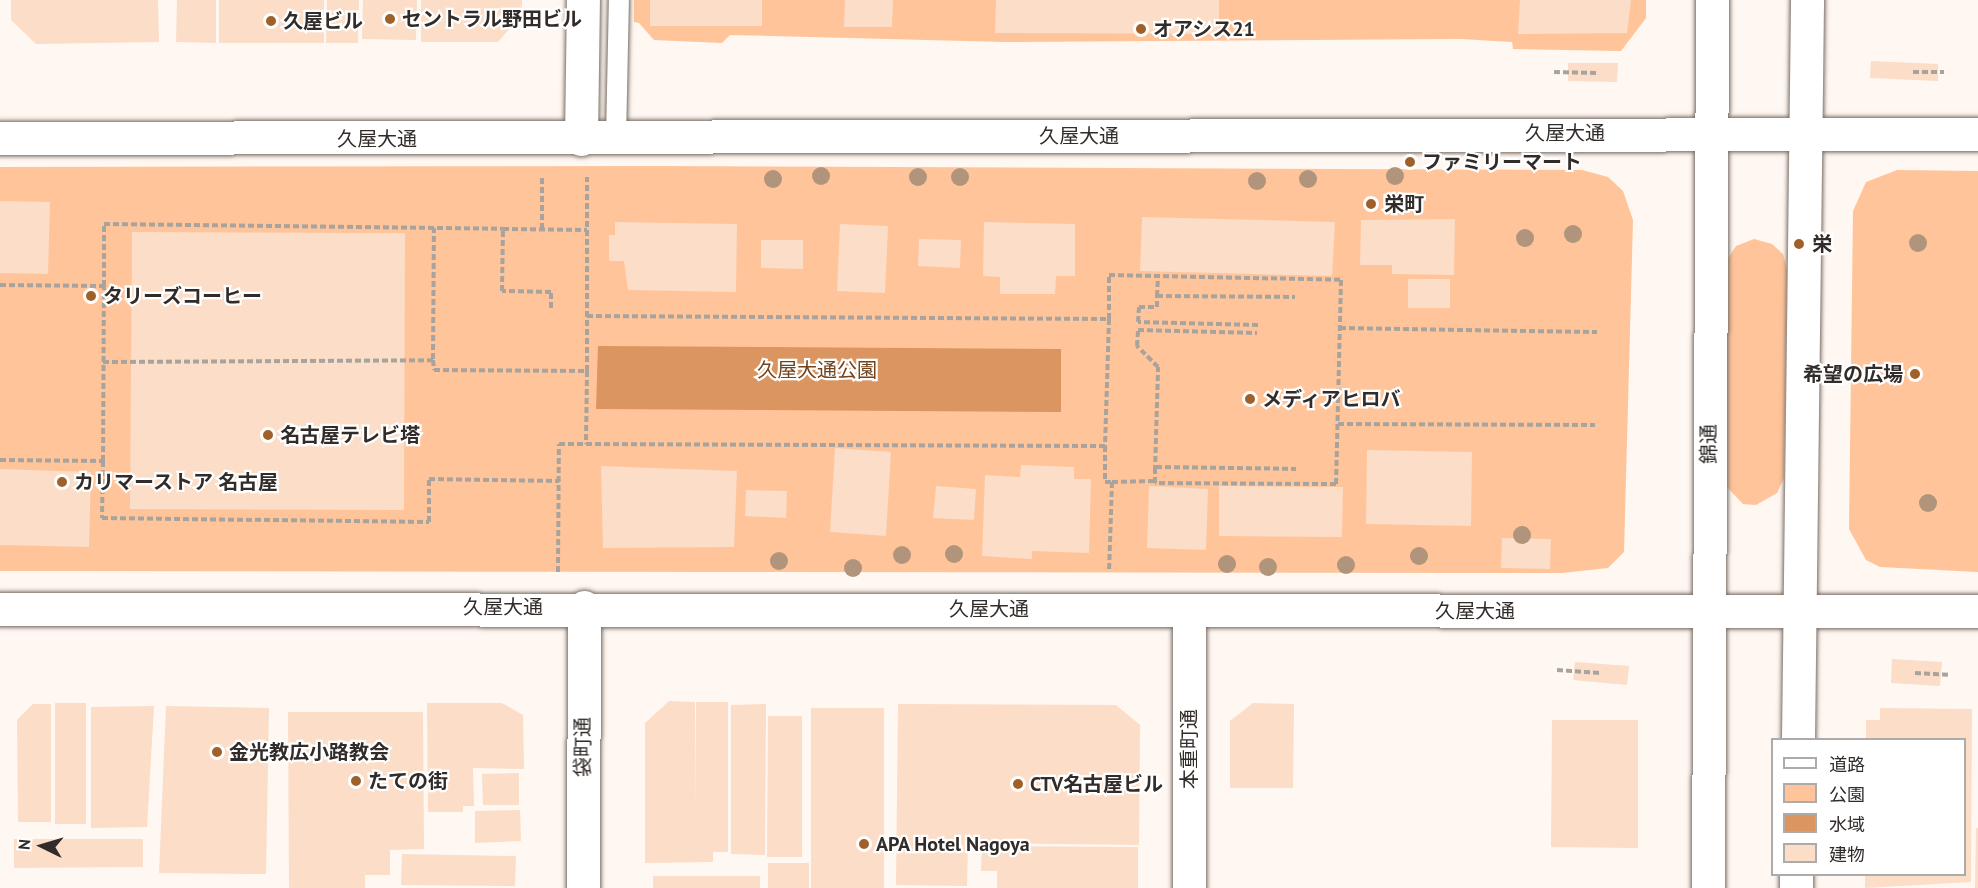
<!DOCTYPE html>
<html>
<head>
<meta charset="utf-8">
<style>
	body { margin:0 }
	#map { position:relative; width:1978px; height:888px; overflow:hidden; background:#fff7f1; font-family:"PT Sans","Noto Sans JP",sans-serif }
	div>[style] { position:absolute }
	.green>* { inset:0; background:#ffc499 }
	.water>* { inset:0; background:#da9560 }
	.building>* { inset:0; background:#fbddc8 }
	.path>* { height:4px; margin-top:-2px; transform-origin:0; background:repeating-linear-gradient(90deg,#a9a39e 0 6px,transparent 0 9px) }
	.roads { filter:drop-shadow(0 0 2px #796e66) drop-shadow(0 0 2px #796e66) }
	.lane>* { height:20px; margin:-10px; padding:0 10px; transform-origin:10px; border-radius:10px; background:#fff }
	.street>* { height:33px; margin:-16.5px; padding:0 16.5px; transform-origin:16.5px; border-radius:16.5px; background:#fff }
	.secondary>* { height:33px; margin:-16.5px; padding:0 16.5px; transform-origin:16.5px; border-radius:16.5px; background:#fff }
	.trees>* { width:18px; height:18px; margin:-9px; border-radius:50%; background:#b1947c }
	.dots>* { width:16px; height:16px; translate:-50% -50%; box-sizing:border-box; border:3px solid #fff; border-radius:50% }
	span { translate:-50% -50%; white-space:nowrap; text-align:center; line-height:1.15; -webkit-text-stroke:4.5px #fff; paint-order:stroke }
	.poi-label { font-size:20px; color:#312c29; font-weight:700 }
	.left { translate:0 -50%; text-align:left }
	.right { translate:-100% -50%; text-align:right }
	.street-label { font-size:20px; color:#312c29 }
	.park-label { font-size:20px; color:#72431d }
	.legend { position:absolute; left:1771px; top:738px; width:195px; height:138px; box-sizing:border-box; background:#fff; border:2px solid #adaba9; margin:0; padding:8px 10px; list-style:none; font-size:18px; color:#312c29 }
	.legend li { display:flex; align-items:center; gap:12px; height:30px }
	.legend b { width:30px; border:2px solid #adaba9 }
	.north { position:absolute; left:12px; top:816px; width:60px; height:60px; -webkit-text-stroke:4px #fff; paint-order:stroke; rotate:275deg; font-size:16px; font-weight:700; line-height:24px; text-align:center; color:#312c29 }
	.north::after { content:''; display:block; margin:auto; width:21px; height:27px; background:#312c29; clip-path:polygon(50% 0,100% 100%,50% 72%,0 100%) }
</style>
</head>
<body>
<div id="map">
	<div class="green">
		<div style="clip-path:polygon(634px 0,1646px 0,1646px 18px,1621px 51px,1513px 49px,1512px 42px,1461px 39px,1004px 42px,730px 35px,722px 43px,654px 40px,639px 23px,634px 22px)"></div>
		<div style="clip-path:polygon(657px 166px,1582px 170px,1608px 177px,1623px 191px,1633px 220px,1624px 552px,1608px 568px,1562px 573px,0 571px,0 167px)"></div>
		<div style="clip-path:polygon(1897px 170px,1978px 171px,1978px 572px,1880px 567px,1866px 560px,1849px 529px,1853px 211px,1866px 182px)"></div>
		<div style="clip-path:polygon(1754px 239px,1772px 244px,1783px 254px,1787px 268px,1784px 478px,1777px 493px,1756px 505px,1743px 504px,1726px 486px,1727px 260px,1736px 246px)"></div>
	</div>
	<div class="water">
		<div style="clip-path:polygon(598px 346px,1061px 349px,1061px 412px,596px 409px)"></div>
	</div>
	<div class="building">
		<div style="clip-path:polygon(11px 0,158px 0,159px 42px,36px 44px,11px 20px)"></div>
		<div style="clip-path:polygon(177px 0,216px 0,216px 43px,176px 42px)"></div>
		<div style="clip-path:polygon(219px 0,324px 0,324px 43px,219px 43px)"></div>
		<div style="clip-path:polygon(327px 0,359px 0,358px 43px,326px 43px)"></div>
		<div style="clip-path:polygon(363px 0,417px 0,416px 40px,362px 39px)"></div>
		<div style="clip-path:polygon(421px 0,522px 0,522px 14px,498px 42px,421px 42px)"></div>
		<div style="clip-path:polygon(650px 0,762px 0,762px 26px,650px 26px)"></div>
		<div style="clip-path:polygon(845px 0,893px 0,892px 27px,844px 27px)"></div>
		<div style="clip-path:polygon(996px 0,1219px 0,1219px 34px,995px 33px)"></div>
		<div style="clip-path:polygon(1520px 0,1631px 0,1627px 33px,1518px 34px)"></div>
		<div style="clip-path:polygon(1871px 61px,1938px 64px,1938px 81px,1870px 78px)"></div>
		<div style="clip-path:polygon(1568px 63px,1618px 63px,1617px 82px,1568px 81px)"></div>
		<div style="clip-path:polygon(0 201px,50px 202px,48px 274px,0 273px)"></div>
		<div style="clip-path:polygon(1142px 217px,1335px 222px,1332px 276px,1140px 271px)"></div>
		<div style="clip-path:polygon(1455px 219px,1454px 275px,1392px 274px,1392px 265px,1360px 265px,1361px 220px)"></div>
		<div style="clip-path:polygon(615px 222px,737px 224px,736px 292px,628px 290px,624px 261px,609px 261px,609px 235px,615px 235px)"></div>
		<div style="clip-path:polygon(984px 222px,1075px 224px,1075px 276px,1056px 276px,1055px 294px,1000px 294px,1000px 277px,983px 276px)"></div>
		<div style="clip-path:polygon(840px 224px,888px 226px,885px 293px,837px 291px)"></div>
		<div style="clip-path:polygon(132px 232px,405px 233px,404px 510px,130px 509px)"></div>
		<div style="clip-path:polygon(919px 239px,961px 240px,960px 268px,918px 266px)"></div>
		<div style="clip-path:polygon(761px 240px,803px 240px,803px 269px,761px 268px)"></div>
		<div style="clip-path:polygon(1408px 279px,1450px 279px,1450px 308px,1408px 308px)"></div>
		<div style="clip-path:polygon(835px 448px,891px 452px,886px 536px,830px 532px)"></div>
		<div style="clip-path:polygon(1367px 450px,1472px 452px,1471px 526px,1366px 524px)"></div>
		<div style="clip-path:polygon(1021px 465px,1074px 467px,1074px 479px,1091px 479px,1089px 553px,1032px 551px,1032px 559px,982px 556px,985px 475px,1020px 477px)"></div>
		<div style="clip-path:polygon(601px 466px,737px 471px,734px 547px,603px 548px)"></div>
		<div style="clip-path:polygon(0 469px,91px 472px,89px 547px,0 545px)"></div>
		<div style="clip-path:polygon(936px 486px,976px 489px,974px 520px,933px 518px)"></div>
		<div style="clip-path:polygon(1149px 486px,1208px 489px,1206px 550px,1147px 548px)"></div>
		<div style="clip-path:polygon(1219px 486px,1343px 487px,1342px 537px,1219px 536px)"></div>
		<div style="clip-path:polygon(746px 490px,787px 491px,786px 518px,745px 516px)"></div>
		<div style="clip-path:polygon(1502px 538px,1551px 539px,1550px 569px,1501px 568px)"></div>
		<div style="clip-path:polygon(1892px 659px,1942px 662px,1940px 686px,1891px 683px)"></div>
		<div style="clip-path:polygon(1575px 662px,1629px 666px,1627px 685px,1573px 680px)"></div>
		<div style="clip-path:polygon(669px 701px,695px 702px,695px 814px,696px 702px,728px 702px,728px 852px,713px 852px,713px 862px,645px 863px,645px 723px)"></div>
		<div style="clip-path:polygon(55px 703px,86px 703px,86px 824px,55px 824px)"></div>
		<div style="clip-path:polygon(427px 703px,502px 703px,523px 715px,524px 769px,473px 768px,474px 806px,463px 806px,463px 812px,428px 812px)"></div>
		<div style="clip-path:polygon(1253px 703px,1294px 704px,1293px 788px,1230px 788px,1230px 721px)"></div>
		<div style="clip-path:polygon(33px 704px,51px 704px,51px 822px,18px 822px,17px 720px)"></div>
		<div style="clip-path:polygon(766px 704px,765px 855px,731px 854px,731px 705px)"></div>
		<div style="clip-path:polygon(898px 704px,1116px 705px,1140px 725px,1139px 845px,968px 843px,967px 886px,896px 885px)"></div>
		<div style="clip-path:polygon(154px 706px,147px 827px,91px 828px,91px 707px)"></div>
		<div style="clip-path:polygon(166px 706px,269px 708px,266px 874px,159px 873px)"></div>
		<div style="clip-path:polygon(811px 708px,884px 708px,884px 888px,811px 888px)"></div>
		<div style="clip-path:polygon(1880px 708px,1972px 709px,1971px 882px,1865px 888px,1865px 874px,1964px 874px,1964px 740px,1866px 740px,1866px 720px,1880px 720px)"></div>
		<div style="clip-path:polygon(288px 712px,423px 712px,424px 849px,390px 850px,390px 875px,365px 875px,365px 888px,289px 888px)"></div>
		<div style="clip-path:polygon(768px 716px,802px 716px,802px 857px,767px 857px)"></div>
		<div style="clip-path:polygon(1552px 720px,1638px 720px,1638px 848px,1551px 847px)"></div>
		<div style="clip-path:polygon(519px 773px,519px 805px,483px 805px,482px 774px)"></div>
		<div style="clip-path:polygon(520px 810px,521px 841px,475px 843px,475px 811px)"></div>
		<div style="clip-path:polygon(1976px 828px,1978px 828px,1978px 888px,1975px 888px)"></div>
		<div style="clip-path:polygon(14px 839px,143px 839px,143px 867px,14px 868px)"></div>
		<div style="clip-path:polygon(982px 846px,1138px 847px,1138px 888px,997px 888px,997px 871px,981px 871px)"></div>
		<div style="clip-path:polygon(402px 854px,516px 856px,515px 886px,401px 885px)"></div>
		<div style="clip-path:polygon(768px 863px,809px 863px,809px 888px,768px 888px)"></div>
		<div style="clip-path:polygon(653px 876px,760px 876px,760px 888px,653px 888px)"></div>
	</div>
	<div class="path">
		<div style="left:1554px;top:72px;width:43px;rotate:1.3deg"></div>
		<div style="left:1913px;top:72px;width:31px"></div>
		<div style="left:542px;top:229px;width:52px;rotate:-90deg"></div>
		<div style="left:0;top:285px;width:104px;rotate:0.6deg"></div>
		<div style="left:104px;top:286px;width:62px;rotate:-90deg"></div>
		<div style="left:104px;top:224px;width:399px;rotate:0.7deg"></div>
		<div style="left:1157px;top:296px;width:20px;rotate:-87deg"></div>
		<div style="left:551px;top:308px;width:16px;rotate:-90deg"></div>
		<div style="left:551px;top:292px;width:49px;rotate:-178.8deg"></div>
		<div style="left:502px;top:291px;width:62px;rotate:-89.1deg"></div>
		<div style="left:503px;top:229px;width:84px;rotate:0.7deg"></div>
		<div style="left:587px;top:316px;width:522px;rotate:0.33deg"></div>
		<div style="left:1109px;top:319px;width:127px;rotate:91.8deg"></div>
		<div style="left:1109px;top:319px;width:44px;rotate:-90deg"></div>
		<div style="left:1109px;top:275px;width:232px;rotate:1.2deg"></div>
		<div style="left:1341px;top:280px;width:204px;rotate:91.4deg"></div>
		<div style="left:1336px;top:484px;width:181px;rotate:-179.7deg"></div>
		<div style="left:1155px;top:483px;width:12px;rotate:-90deg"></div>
		<div style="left:1258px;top:325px;width:120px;rotate:-178.6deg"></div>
		<div style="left:1138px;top:322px;width:15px;rotate:-86deg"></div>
		<div style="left:1139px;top:307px;width:18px"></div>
		<div style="left:1157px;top:307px;width:11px;rotate:-90deg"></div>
		<div style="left:1157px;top:296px;width:138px;rotate:0.4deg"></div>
		<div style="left:1340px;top:328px;width:257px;rotate:0.9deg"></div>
		<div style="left:433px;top:359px;width:131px;rotate:-89.6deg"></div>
		<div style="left:103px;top:362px;width:330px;rotate:-0.3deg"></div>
		<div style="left:433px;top:360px;width:10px;rotate:84deg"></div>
		<div style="left:434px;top:370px;width:153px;rotate:0.4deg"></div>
		<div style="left:587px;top:371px;width:73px;rotate:90.8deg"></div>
		<div style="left:586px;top:444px;width:519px;rotate:0.22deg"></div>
		<div style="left:1105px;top:446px;width:36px;rotate:90deg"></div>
		<div style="left:1105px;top:482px;width:7px"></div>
		<div style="left:1112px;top:482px;width:90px;rotate:91.9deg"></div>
		<div style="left:587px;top:371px;width:194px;rotate:-90deg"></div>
		<div style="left:1338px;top:424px;width:257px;rotate:0.2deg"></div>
		<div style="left:0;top:460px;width:103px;rotate:0.6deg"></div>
		<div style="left:103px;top:461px;width:57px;rotate:91deg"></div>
		<div style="left:102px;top:518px;width:327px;rotate:0.7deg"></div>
		<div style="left:429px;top:522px;width:43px;rotate:-90deg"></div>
		<div style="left:429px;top:479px;width:130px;rotate:0.9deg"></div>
		<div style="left:103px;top:461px;width:175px;rotate:-89.7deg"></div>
		<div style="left:1156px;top:467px;width:140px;rotate:0.8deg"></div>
		<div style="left:1155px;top:471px;width:104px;rotate:-88.3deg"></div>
		<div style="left:1158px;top:367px;width:30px;rotate:-135deg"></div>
		<div style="left:1137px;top:346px;width:16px;rotate:-86deg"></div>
		<div style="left:1138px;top:330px;width:119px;rotate:1.4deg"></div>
		<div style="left:1112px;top:482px;width:43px;rotate:-1.3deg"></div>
		<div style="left:558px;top:572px;width:128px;rotate:-89.6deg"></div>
		<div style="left:559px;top:444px;width:27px"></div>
		<div style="left:1557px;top:670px;width:43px;rotate:4deg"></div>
		<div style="left:1915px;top:673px;width:33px;rotate:3deg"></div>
	</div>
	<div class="roads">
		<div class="lane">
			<div style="left:616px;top:139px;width:139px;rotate:-88.8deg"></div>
		</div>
		<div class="street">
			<div style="left:583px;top:888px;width:281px;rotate:-89.8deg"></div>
			<div style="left:1189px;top:888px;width:277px;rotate:-90deg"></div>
		</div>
		<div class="secondary">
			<div style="left:0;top:138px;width:1978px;rotate:-0.12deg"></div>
			<div style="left:581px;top:139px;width:139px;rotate:-89.2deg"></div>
			<div style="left:0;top:609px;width:1978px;rotate:0.06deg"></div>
			<div style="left:1798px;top:740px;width:740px;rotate:-89.3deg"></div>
			<div style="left:1708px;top:888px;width:888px;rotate:-89.74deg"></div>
			<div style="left:1796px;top:888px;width:14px;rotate:-90deg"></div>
		</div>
	</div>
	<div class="trees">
		<div style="left:821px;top:176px"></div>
		<div style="left:1395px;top:176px"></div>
		<div style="left:918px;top:177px"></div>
		<div style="left:960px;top:177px"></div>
		<div style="left:773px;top:179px"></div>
		<div style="left:1308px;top:179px"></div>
		<div style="left:1257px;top:181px"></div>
		<div style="left:1573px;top:234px"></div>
		<div style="left:1525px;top:238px"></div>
		<div style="left:1918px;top:243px"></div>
		<div style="left:1928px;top:503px"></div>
		<div style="left:1522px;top:535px"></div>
		<div style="left:954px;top:554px"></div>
		<div style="left:902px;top:555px"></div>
		<div style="left:1419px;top:556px"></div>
		<div style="left:779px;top:561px"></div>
		<div style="left:1227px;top:564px"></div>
		<div style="left:1346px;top:565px"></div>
		<div style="left:1268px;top:567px"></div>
		<div style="left:853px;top:568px"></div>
	</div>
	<div class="dots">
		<div style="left:390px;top:19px;background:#a06029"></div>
		<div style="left:271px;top:21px;background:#a06029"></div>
		<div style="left:1141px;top:29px;background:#a06029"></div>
		<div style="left:1410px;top:162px;background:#a06029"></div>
		<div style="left:1371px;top:204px;background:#a06029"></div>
		<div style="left:1799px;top:244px;background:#a06029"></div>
		<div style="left:91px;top:296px;background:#a06029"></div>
		<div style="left:1915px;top:374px;background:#a06029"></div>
		<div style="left:1250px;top:399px;background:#a06029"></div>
		<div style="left:268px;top:435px;background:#a06029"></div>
		<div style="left:62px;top:482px;background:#a06029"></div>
		<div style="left:217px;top:752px;background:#a06029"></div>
		<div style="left:356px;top:781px;background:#a06029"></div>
		<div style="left:1018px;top:784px;background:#a06029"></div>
		<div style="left:864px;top:844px;background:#a06029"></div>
	</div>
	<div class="poi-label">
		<span class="left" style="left:402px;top:19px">セントラル野田ビル</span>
		<span class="left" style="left:283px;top:21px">久屋ビル</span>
		<span class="left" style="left:1153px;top:29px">オアシス21</span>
		<span class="left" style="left:1422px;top:162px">ファミリーマート</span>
		<span class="left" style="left:1384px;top:204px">栄町</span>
		<span class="left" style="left:1812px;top:244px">栄</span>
		<span class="left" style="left:103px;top:296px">タリーズコーヒー</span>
		<span class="right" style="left:1903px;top:374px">希望の広場</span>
		<span class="left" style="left:1262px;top:399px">メディアヒロバ</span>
		<span class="left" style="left:280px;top:435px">名古屋テレビ塔</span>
		<span class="left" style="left:74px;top:482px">カリマーストア 名古屋</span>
		<span class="left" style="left:229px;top:752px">金光教広小路教会</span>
		<span class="left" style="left:368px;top:781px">たての街</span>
		<span class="left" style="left:1030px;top:784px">CTV名古屋ビル</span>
		<span class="left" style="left:876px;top:844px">APA Hotel Nagoya</span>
	</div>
	<div class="street-label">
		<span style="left:1565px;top:133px">久屋大通</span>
		<span style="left:1079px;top:136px">久屋大通</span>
		<span style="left:377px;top:139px">久屋大通</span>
		<span style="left:1709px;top:444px;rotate:-90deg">錦通</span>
		<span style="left:503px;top:607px">久屋大通</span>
		<span style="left:989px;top:609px">久屋大通</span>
		<span style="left:1475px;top:611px">久屋大通</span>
		<span style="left:583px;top:747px;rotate:-90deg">袋町通</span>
		<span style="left:1189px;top:749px;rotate:-90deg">本重町通</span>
	</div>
	<div class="park-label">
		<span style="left:817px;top:370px">久屋大通公園</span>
	</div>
	<ul class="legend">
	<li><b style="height:8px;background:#fff"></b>道路</li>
	<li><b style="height:16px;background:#ffc499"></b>公園</li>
	<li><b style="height:16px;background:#da9560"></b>水域</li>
	<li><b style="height:16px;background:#fbddc8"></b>建物</li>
	</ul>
	<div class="north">N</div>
</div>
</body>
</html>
